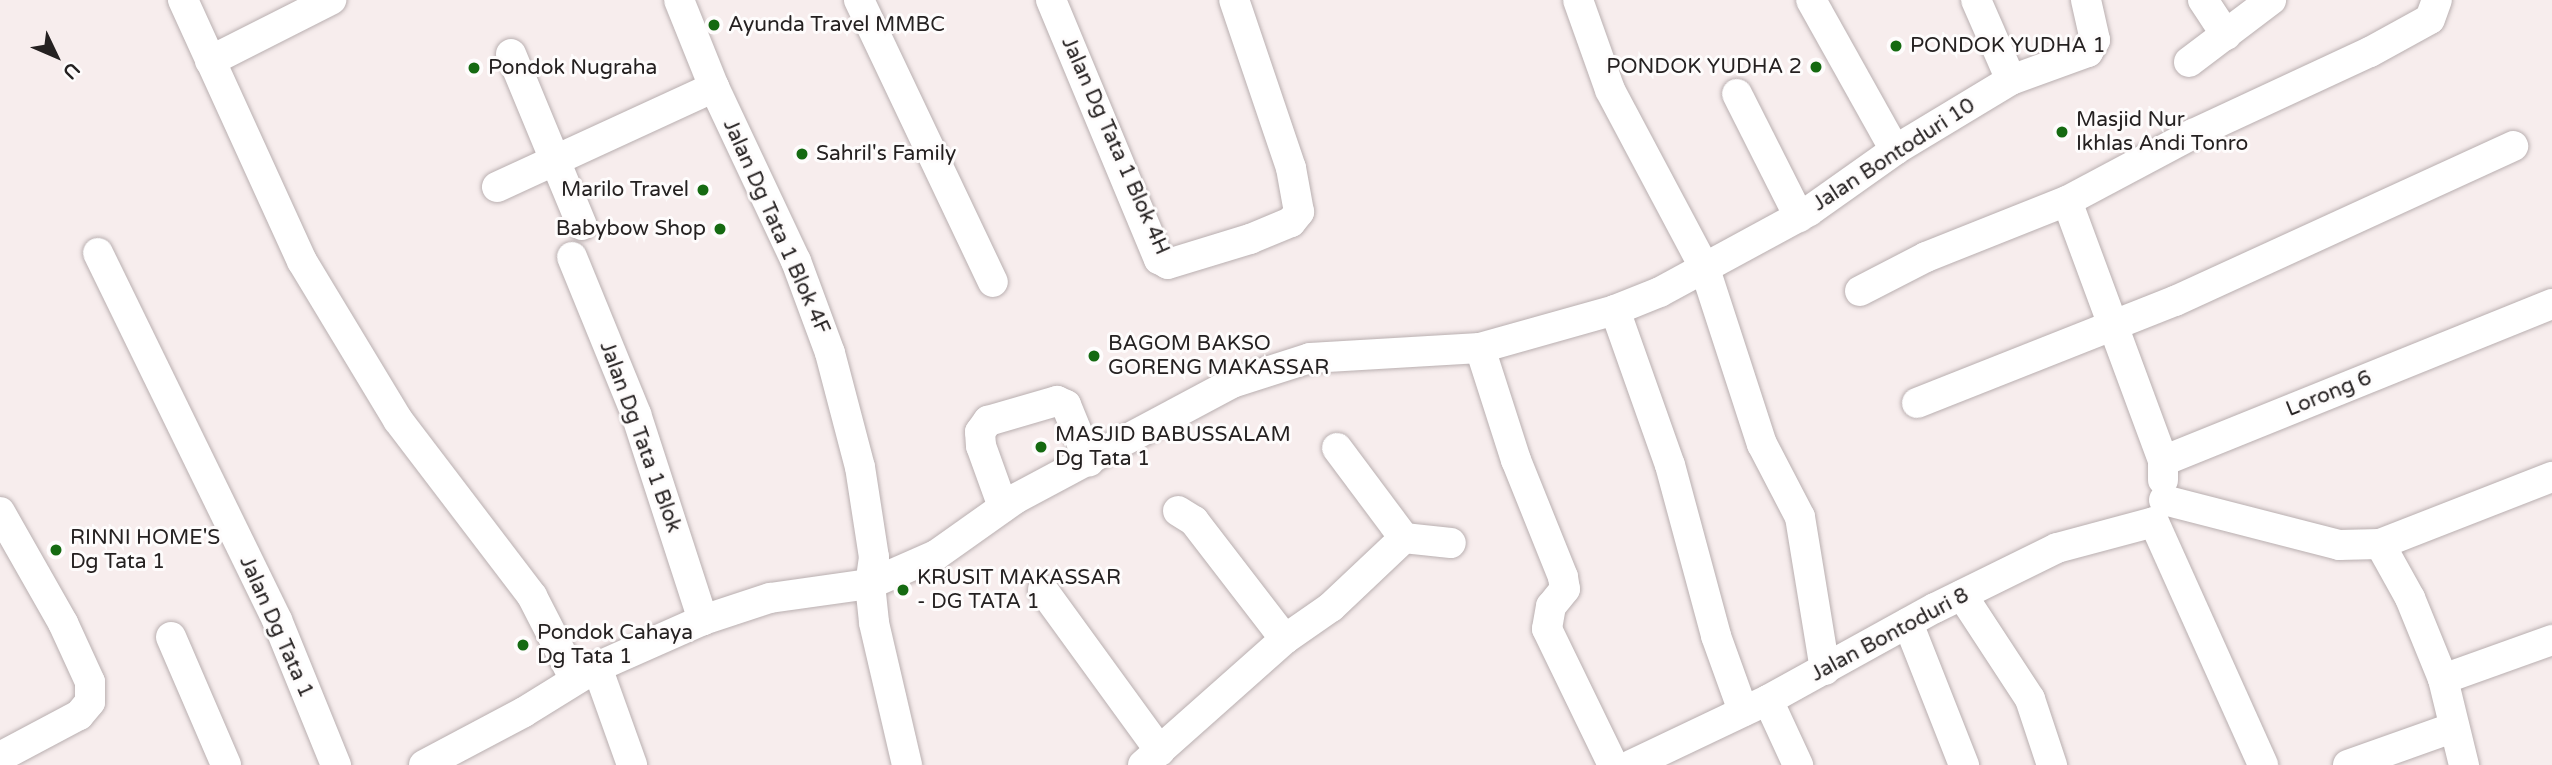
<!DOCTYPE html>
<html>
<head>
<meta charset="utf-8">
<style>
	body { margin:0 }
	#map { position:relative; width:2552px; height:765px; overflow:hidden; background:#f7eded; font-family:"Varela Round",sans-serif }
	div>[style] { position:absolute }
	.roads { filter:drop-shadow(0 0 2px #b9afb0) drop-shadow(0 0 2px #b9afb0) }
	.minor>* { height:30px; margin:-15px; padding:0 15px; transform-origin:15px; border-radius:15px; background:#fff }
	.dots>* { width:19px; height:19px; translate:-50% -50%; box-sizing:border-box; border:4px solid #fefcfc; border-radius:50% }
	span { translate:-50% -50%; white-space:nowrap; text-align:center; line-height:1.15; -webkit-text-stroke:6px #fefcfc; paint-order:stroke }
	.poi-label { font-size:21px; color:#252121 }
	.left { translate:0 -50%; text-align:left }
	.right { translate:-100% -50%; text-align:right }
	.street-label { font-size:21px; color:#252121 }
	.north { position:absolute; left:21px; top:21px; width:70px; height:70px; -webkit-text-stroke:5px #fefcfc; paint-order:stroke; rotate:134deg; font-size:19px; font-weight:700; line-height:28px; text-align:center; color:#252121 }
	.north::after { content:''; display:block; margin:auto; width:24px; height:32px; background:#252121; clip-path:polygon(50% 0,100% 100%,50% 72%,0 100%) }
</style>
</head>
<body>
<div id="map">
	<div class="roads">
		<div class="minor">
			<div style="left:183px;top:0;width:287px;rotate:65.5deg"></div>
			<div style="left:302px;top:261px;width:186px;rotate:58.9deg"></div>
			<div style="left:398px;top:420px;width:221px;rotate:52.7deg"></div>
			<div style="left:532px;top:596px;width:94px;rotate:62.9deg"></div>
			<div style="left:679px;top:0;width:94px;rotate:68.1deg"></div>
			<div style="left:714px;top:87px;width:192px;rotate:64.8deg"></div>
			<div style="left:796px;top:261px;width:98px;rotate:69.7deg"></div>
			<div style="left:830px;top:353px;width:118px;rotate:75.3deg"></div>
			<div style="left:860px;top:467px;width:91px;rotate:81.2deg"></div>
			<div style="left:874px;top:557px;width:27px;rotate:98deg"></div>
			<div style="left:870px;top:584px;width:39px;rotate:84deg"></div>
			<div style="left:874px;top:623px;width:146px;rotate:76.9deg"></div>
			<div style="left:859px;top:0;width:312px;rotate:64.6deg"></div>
			<div style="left:1051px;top:0;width:281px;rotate:67.4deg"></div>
			<div style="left:1159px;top:259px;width:10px;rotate:29deg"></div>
			<div style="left:1168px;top:264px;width:86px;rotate:-17deg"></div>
			<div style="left:1250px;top:239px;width:44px;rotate:-22.5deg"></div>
			<div style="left:1291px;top:222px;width:13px;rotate:-51deg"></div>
			<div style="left:1299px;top:212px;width:45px;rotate:-100.3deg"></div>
			<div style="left:1291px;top:168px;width:177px;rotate:-108.7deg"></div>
			<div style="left:1578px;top:0;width:96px;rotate:70.4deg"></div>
			<div style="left:1610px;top:90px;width:203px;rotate:62deg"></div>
			<div style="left:1705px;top:269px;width:184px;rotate:72deg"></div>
			<div style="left:1762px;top:444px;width:82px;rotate:62.5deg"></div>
			<div style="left:1800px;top:517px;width:155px;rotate:80.7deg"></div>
			<div style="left:1811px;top:0;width:172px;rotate:60.8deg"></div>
			<div style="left:1976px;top:0;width:87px;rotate:66.4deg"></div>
			<div style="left:2203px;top:0;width:42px;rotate:56.7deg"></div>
			<div style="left:511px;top:54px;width:185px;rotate:67.5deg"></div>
			<div style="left:210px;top:61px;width:136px;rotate:-26.8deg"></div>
			<div style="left:2189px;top:62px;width:103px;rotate:-37.1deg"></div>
			<div style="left:1737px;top:94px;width:138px;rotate:63.2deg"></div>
			<div style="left:497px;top:187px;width:239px;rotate:-24.7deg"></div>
			<div style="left:2067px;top:201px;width:277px;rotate:69.7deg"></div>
			<div style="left:2163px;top:461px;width:19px;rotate:90deg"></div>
			<div style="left:98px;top:253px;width:408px;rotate:64deg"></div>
			<div style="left:277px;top:620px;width:157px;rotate:67.9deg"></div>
			<div style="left:572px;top:257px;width:170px;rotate:67.8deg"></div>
			<div style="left:636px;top:414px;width:217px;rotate:72deg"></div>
			<div style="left:1860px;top:291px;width:74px;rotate:-27.3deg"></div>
			<div style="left:1926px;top:257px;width:152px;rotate:-21.7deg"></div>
			<div style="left:2067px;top:201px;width:143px;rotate:-28deg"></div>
			<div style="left:2193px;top:134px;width:195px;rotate:-24.9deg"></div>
			<div style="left:2370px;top:52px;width:68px;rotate:-28.8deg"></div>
			<div style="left:2430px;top:19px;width:20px;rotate:-70deg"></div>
			<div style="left:1615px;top:310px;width:164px;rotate:70.5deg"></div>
			<div style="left:1670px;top:465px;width:177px;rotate:74.9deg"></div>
			<div style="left:1716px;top:636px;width:80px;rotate:70.2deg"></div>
			<div style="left:1480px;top:348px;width:118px;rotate:72.2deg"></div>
			<div style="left:1516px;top:460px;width:126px;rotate:68.1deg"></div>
			<div style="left:1563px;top:577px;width:12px;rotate:81deg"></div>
			<div style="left:1565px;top:589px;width:22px;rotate:129deg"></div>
			<div style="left:1551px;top:606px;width:23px;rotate:100deg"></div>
			<div style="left:1547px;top:629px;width:151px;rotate:64.1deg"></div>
			<div style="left:1917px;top:403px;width:277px;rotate:-21.6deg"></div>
			<div style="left:2175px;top:301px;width:372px;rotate:-24.6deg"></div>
			<div style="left:1337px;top:448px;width:112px;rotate:53.3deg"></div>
			<div style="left:2163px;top:461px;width:419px;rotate:-22deg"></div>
			<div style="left:2164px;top:500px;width:181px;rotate:14.4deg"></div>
			<div style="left:2339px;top:545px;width:41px;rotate:-1.4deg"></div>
			<div style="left:2380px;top:544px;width:185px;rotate:-21.3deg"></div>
			<div style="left:1003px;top:507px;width:65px;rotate:-109.8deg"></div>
			<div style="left:981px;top:446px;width:14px;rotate:-94deg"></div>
			<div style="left:980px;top:432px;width:14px;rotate:-54deg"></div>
			<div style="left:988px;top:421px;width:72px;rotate:-16.2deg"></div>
			<div style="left:1057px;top:401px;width:10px;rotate:24deg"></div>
			<div style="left:1066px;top:405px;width:61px;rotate:67.7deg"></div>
			<div style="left:1178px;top:511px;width:19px;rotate:32deg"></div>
			<div style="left:1194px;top:521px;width:149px;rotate:52.4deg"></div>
			<div style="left:0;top:512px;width:128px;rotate:60.4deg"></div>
			<div style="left:63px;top:623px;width:65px;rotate:65.4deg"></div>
			<div style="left:90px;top:682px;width:20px;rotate:90deg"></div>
			<div style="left:90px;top:702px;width:17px;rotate:130deg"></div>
			<div style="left:79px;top:715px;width:89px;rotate:152deg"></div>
			<div style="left:2154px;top:522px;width:266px;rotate:65.8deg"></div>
			<div style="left:2380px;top:544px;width:62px;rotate:60.9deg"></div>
			<div style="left:2410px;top:598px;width:87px;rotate:67.8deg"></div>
			<div style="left:2443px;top:679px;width:89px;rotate:76.3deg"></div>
			<div style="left:1043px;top:590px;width:199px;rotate:54deg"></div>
			<div style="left:1962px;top:595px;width:124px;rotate:56.8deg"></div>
			<div style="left:2030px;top:699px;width:70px;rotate:71.6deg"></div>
			<div style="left:1908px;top:623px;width:153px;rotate:68.5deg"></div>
			<div style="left:171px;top:637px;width:139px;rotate:66.7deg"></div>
			<div style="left:597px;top:667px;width:104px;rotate:70.3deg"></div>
			<div style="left:2443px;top:679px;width:116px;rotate:-19.7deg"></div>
			<div style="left:1768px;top:700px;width:72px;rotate:65.2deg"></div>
			<div style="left:424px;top:765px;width:113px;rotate:-27.9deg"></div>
			<div style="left:524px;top:712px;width:86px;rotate:-31.7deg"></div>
			<div style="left:597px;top:667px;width:116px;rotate:-23.9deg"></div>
			<div style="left:703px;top:620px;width:71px;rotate:-18.2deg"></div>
			<div style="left:770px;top:598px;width:101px;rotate:-8deg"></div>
			<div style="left:870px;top:584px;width:72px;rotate:-23.7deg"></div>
			<div style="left:936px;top:555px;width:97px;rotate:-35.3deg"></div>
			<div style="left:1015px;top:499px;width:246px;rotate:-28.1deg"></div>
			<div style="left:1232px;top:383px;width:82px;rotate:-17.8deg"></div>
			<div style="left:1310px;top:358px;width:170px;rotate:-3.4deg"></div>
			<div style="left:1480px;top:348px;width:140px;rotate:-15.7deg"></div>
			<div style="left:1615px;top:310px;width:48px;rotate:-21.8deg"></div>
			<div style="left:1660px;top:292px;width:170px;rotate:-28.5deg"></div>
			<div style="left:1809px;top:211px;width:105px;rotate:-35.3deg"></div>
			<div style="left:1895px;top:150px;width:135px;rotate:-31.1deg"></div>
			<div style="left:2011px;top:80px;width:82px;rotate:-20deg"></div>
			<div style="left:2088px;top:52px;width:14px;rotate:-60deg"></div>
			<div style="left:2095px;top:40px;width:41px;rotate:-102.7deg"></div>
			<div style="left:1143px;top:765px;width:190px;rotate:-41.6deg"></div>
			<div style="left:1285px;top:639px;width:56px;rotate:-34.8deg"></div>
			<div style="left:1331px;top:607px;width:100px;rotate:-43.4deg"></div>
			<div style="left:1404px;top:538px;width:47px;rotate:6.1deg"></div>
			<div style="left:1631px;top:765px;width:152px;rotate:-25.4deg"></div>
			<div style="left:1768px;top:700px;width:191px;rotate:-28.9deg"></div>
			<div style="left:1935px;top:608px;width:136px;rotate:-26.2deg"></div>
			<div style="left:2057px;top:548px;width:100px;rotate:-15deg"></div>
			<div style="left:2348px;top:765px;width:110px;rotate:-19.6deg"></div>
		</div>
	</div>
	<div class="dots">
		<div style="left:714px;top:25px;background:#156a11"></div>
		<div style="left:1896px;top:46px;background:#156a11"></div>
		<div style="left:1816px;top:67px;background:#156a11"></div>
		<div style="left:474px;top:68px;background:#156a11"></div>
		<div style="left:2062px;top:132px;background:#156a11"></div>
		<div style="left:802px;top:154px;background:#156a11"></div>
		<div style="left:703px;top:190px;background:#156a11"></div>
		<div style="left:720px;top:229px;background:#156a11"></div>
		<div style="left:1094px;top:356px;background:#156a11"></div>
		<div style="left:1041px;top:447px;background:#156a11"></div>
		<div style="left:56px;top:550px;background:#156a11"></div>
		<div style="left:903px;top:590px;background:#156a11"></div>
		<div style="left:523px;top:645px;background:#156a11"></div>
	</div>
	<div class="poi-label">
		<span class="left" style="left:728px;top:25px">Ayunda Travel MMBC</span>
		<span class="left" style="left:1910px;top:46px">PONDOK YUDHA 1</span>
		<span class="right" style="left:1802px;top:67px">PONDOK YUDHA 2</span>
		<span class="left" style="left:488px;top:68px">Pondok Nugraha</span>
		<span class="left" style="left:2076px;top:132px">Masjid Nur<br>Ikhlas Andi Tonro</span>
		<span class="left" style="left:816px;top:154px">Sahril's Family</span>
		<span class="right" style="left:689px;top:190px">Marilo Travel</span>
		<span class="right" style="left:706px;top:229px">Babybow Shop</span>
		<span class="left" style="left:1108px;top:356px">BAGOM BAKSO<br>GORENG MAKASSAR</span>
		<span class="left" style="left:1055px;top:447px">MASJID BABUSSALAM<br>Dg Tata 1</span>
		<span class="left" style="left:70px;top:550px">RINNI HOME'S<br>Dg Tata 1</span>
		<span class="left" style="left:917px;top:590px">KRUSIT MAKASSAR<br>- DG TATA 1</span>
		<span class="left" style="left:537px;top:645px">Pondok Cahaya<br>Dg Tata 1</span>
	</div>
	<div class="street-label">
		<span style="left:1115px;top:146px;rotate:66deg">Jalan Dg Tata 1 Blok 4H</span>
		<span style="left:1894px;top:155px;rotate:-33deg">Jalan Bontoduri 10</span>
		<span style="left:776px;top:227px;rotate:66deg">Jalan Dg Tata 1 Blok 4F</span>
		<span style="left:2329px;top:394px;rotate:-22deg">Lorong 6</span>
		<span style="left:640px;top:437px;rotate:70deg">Jalan Dg Tata 1 Blok</span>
		<span style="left:276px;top:627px;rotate:66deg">Jalan Dg Tata 1</span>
		<span style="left:1890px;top:635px;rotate:-28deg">Jalan Bontoduri 8</span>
	</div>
	<div class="north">U</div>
</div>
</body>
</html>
